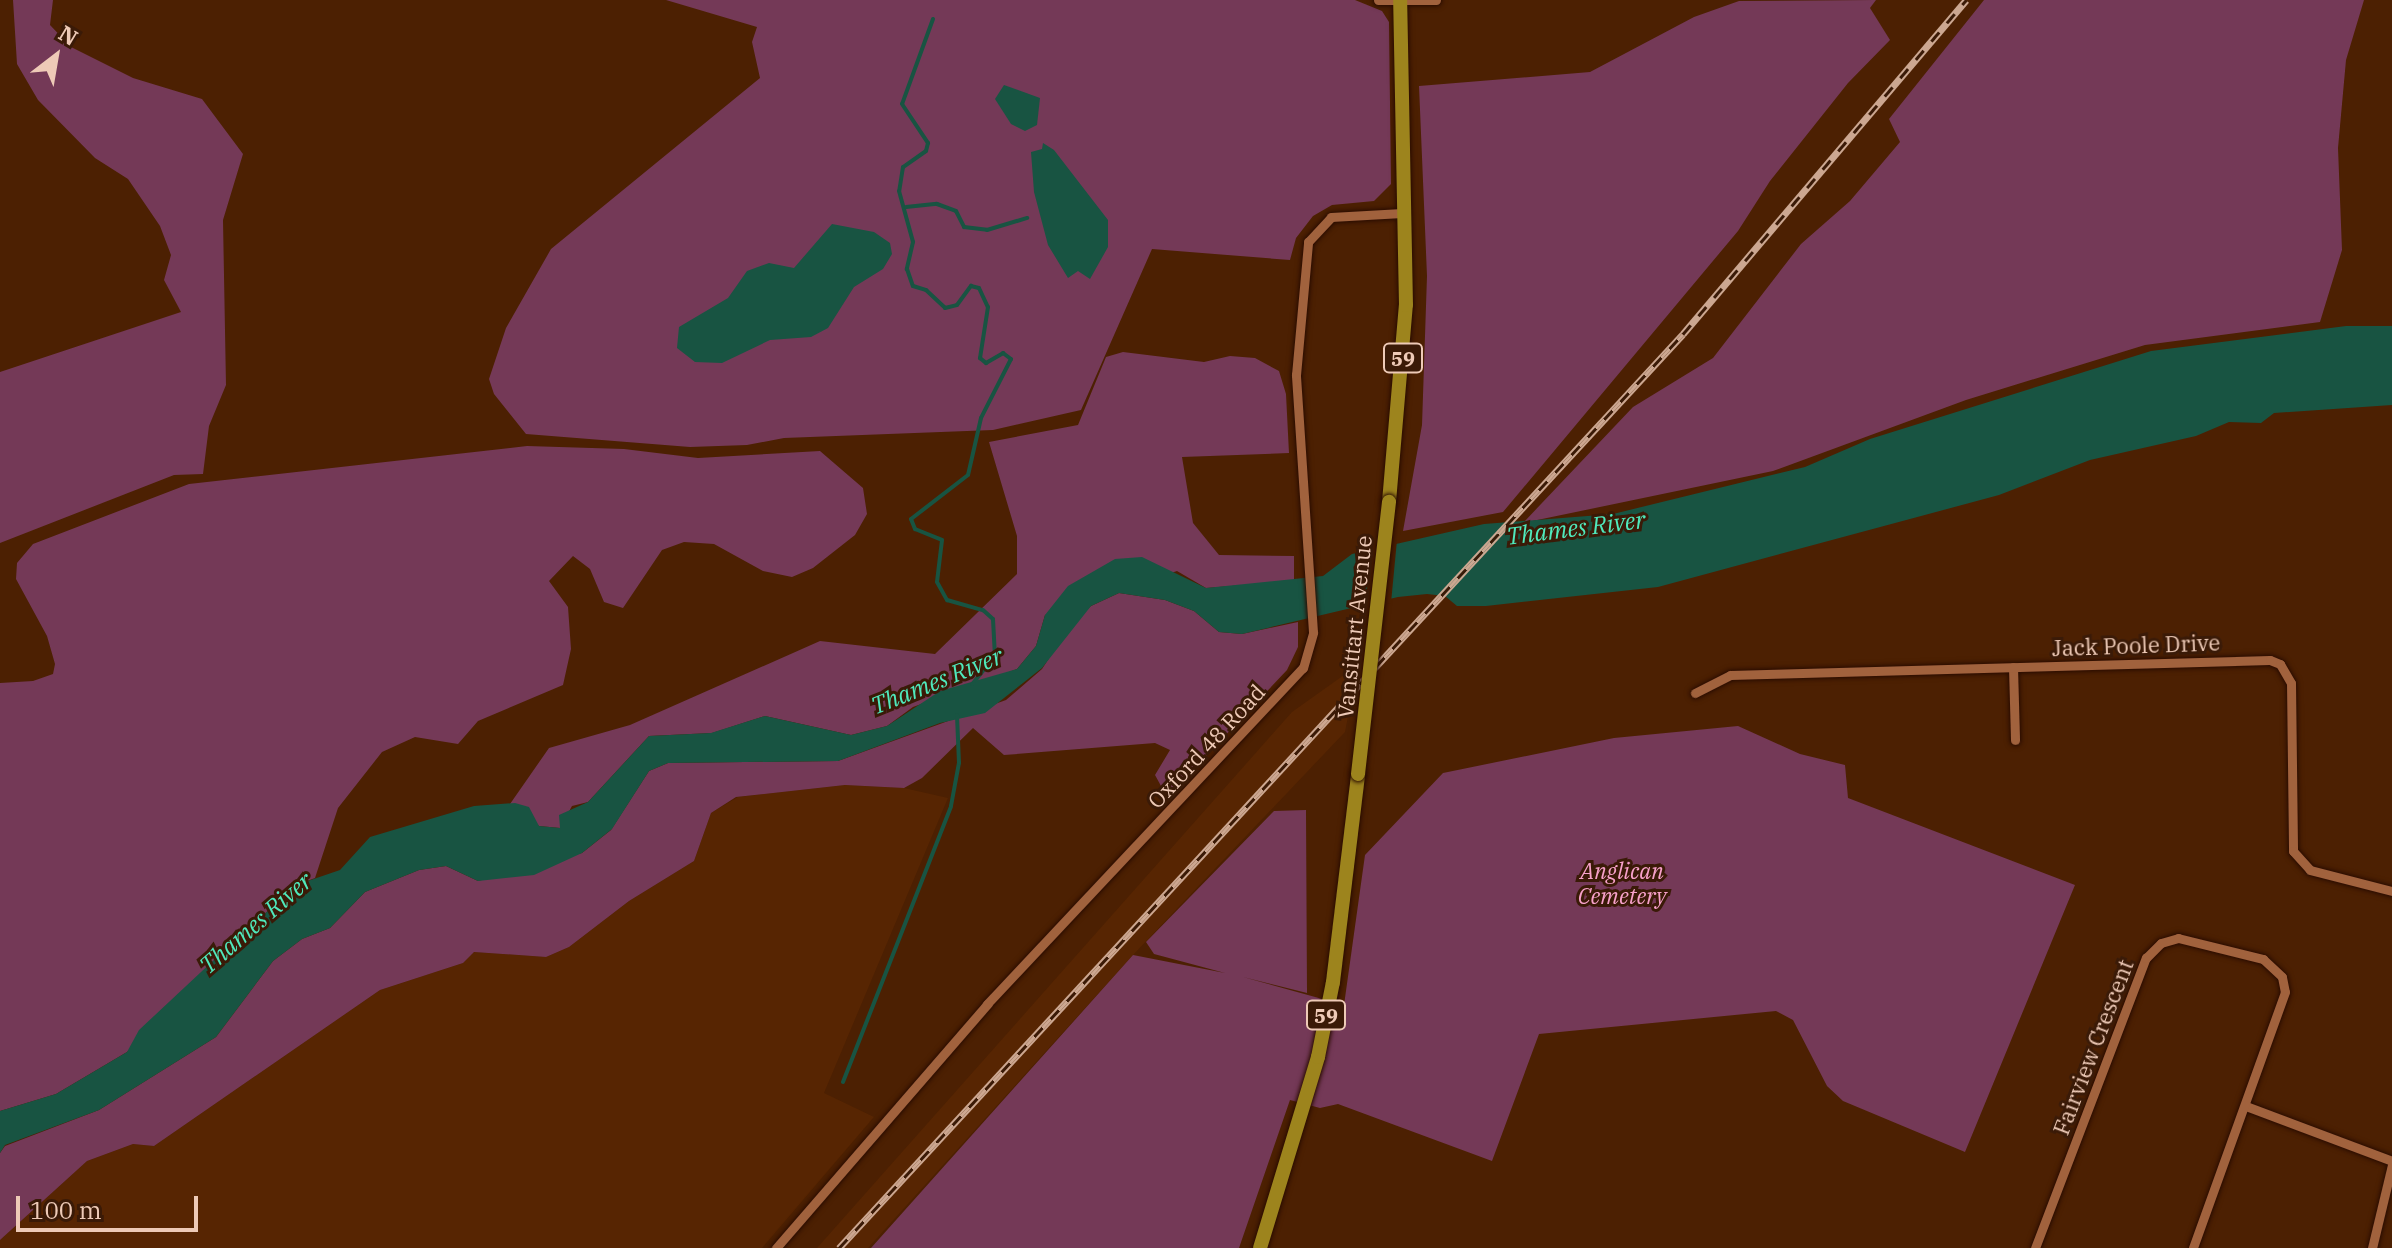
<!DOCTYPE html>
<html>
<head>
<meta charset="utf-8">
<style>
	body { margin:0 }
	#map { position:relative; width:2392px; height:1248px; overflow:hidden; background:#4c2002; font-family:"IBM Plex Serif",serif }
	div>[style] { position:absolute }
	.built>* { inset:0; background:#572502 }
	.green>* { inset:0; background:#743957 }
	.water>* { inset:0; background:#185442 }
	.pier>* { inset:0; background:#4c2002 }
	.stream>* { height:4px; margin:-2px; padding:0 2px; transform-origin:2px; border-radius:2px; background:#185442 }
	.roads { filter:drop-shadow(0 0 2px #2a0c00) drop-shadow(0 0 2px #2a0c00) }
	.minor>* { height:9px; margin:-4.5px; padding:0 4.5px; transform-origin:4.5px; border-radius:4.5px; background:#a1623d }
	.primary>* { height:14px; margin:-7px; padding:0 7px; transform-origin:7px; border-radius:7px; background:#9d841d }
	.rail>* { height:7px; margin-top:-3.5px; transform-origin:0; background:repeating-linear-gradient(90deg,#3a1a07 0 12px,#cca791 0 24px); box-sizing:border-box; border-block:2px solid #cca791 }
	.bridges { filter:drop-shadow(0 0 2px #2a0c00) drop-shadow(0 0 2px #2a0c00) }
	.primary-bridge>* { height:14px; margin:-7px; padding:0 7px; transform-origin:7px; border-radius:7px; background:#9d841d }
	span { translate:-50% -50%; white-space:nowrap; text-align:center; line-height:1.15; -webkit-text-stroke:6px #3a1a07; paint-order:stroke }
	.shield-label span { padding:2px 6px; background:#3a1a07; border:2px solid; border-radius:6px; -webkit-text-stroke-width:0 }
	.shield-label { font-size:20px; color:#eecab7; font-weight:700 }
	.street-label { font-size:22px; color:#eecab7 }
	.park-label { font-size:22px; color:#f8a1cb; font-style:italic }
	.water-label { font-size:24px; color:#4fe9bc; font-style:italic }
	.north { position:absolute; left:16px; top:16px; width:80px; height:80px; -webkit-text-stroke:6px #3a1a07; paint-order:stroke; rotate:31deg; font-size:22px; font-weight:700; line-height:32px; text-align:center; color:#eecab7 }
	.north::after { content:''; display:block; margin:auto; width:28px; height:36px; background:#eecab7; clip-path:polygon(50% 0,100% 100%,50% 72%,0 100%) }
	.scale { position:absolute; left:16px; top:1196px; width:182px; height:36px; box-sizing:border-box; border:4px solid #eecab7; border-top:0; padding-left:10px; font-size:24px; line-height:28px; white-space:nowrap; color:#eecab7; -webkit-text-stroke:6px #3a1a07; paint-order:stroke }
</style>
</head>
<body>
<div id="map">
	<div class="built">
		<div style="clip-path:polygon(1358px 665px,1345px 732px,1133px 955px,868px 1248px,817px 1248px,1292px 712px)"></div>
		<div style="clip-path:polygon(845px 785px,904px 788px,948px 798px,824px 1093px,874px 1117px,762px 1248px,0 1248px,0 1240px,87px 1161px,133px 1144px,154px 1146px,380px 990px,463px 963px,474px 952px,546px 957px,569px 947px,629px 901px,694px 861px,711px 813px,738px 797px)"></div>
	</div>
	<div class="green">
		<div style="clip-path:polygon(13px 0,53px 0,50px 25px,71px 47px,133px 78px,202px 99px,243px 154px,223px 220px,226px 385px,209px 426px,203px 474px,174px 475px,0 543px,0 372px,181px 312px,164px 280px,171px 255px,160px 226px,128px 179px,95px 158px,38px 100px,17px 64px)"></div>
		<div style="clip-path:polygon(666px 0,1355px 0,1382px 11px,1389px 22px,1391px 184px,1374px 201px,1332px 205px,1313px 216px,1296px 238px,1290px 260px,1152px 249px,1081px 410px,993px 430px,784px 438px,747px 445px,690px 447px,526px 434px,494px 394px,489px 379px,506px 328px,551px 249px,760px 78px,752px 42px,757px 27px)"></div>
		<div style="clip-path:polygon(1876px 0,1870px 8px,1890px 40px,1848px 83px,1770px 181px,1738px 231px,1503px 512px,1403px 531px,1422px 425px,1427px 276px,1419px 86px,1590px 72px,1694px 17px,1739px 1px)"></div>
		<div style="clip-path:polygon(1984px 0,2364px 0,2346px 60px,2338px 148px,2342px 250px,2320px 322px,2145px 345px,1966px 400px,1773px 471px,1523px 523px,1633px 407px,1713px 358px,1801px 244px,1850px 201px,1900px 142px,1889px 119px)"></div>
		<div style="clip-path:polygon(1123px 352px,1204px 362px,1230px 356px,1255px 358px,1279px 371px,1286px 394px,1289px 453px,1182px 457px,1193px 523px,1219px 555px,1294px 556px,1294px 581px,1206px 588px,1177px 571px,1045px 615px,1036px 646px,1017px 669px,913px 707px,887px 726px,851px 735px,765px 716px,712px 733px,649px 736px,588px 802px,572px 806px,560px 828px,539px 826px,510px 804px,549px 748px,630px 725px,820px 641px,935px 654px,1017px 574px,1017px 536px,989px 442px,1078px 425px,1106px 357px)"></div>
		<div style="clip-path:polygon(527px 446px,624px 449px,698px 458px,820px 451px,863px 488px,867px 514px,855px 535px,813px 568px,792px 577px,763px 571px,714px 544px,684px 542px,662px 550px,623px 608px,604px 602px,590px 569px,573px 556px,549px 581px,568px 607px,571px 649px,563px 685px,478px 721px,458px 744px,415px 737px,382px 752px,338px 808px,315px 878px,299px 884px,247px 929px,127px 1052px,56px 1094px,0 1111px,0 683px,33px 681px,53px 674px,55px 664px,47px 636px,16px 579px,17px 563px,33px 544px,189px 484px)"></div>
		<div style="clip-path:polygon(1119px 593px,1165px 600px,1194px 611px,1219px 632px,1242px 634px,1298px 622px,1298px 647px,1287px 670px,1167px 797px,1155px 775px,1170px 750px,1155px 743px,1004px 755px,973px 728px,922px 778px,904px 788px,845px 785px,736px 797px,711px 813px,694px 861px,629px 901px,569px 947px,546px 957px,474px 952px,463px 963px,380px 990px,154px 1146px,133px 1144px,87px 1161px,0 1240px,0 1153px,5px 1146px,99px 1110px,216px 1037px,273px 961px,302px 939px,330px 928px,365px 892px,419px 870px,446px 866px,478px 881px,582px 853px,611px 830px,649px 771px,668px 763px,838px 761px,1006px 700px,1042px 669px,1072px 623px,1091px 606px)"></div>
		<div style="clip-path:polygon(1738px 726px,1800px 754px,1845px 765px,1848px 798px,2075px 885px,1965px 1152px,1843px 1101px,1827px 1086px,1793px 1020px,1776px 1011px,1714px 1017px,1539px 1034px,1492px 1161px,1338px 1104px,1320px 1108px,1290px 1100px,1239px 1248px,871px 1248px,1133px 955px,1225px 973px,1154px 954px,1146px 942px,1274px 811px,1306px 810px,1307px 993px,1243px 977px,1344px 1005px,1365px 855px,1443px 773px,1614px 738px)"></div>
	</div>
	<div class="water">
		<div style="clip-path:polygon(1004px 85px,1040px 98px,1037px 125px,1025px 131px,1011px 124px,995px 99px)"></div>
		<div style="clip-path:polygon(1043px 143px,1054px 150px,1108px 220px,1108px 247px,1090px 279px,1078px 271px,1068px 278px,1048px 245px,1034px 192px,1031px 152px,1042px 149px)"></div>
		<div style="clip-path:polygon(832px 224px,874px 232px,890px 243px,892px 254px,883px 269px,854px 287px,828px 328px,811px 337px,770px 340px,722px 363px,695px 362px,677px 348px,679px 327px,728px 298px,747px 271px,769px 263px,794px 268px)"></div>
		<div style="clip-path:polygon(2346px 326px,2392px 326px,2392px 405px,2274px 413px,2261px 423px,2229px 422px,2196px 436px,2090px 460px,1999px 495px,1658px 587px,1486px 606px,1457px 606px,1445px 596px,1427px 594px,1398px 597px,1242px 634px,1219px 632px,1194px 611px,1165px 600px,1119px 593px,1091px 606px,1042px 668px,985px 713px,940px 723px,838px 761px,668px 763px,649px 771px,612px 829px,582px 853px,534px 875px,478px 881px,446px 866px,419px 870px,365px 892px,330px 928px,302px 939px,273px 961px,216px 1037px,99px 1110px,5px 1145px,0 1153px,0 1111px,56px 1094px,127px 1052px,139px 1030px,247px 929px,299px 884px,340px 870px,370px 837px,474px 806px,515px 803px,529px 807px,539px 826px,560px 828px,559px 815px,588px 802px,649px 736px,711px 733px,765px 716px,851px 735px,887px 726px,940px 691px,1017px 669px,1036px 646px,1045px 615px,1068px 586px,1115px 559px,1142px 557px,1206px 588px,1323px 576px,1352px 554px,1484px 524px,1613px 514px,1805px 467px,1870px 439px,2151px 351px)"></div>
	</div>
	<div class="pier">
		<div style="clip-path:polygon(1397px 540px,1391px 603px,1365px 611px,1371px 546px)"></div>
	</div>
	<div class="stream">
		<div style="left:933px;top:19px;width:90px;rotate:110deg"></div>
		<div style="left:902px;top:104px;width:47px;rotate:56.3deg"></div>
		<div style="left:928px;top:143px;width:8px;rotate:104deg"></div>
		<div style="left:926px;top:151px;width:28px;rotate:145deg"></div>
		<div style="left:903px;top:167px;width:24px;rotate:99deg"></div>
		<div style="left:899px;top:191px;width:53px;rotate:74.6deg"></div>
		<div style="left:913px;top:242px;width:28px;rotate:103deg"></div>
		<div style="left:907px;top:269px;width:18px;rotate:71deg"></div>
		<div style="left:913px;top:286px;width:14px;rotate:17deg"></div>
		<div style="left:926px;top:290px;width:26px;rotate:43deg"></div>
		<div style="left:945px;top:308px;width:12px;rotate:-14deg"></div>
		<div style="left:957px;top:305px;width:24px;rotate:-54deg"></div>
		<div style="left:971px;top:286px;width:8px;rotate:14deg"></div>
		<div style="left:979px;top:288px;width:21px;rotate:65deg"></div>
		<div style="left:988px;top:307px;width:52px;rotate:98.9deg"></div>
		<div style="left:980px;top:358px;width:8px;rotate:40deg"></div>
		<div style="left:986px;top:363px;width:20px;rotate:-30deg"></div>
		<div style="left:1003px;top:353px;width:10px;rotate:37deg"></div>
		<div style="left:1011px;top:359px;width:66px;rotate:117deg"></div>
		<div style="left:981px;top:418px;width:58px;rotate:102.8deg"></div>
		<div style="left:968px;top:475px;width:72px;rotate:142.3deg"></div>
		<div style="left:911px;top:519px;width:11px;rotate:68deg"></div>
		<div style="left:915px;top:529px;width:29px;rotate:22deg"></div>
		<div style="left:942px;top:540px;width:42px;rotate:96.8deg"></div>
		<div style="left:937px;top:582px;width:21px;rotate:61deg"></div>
		<div style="left:947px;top:600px;width:37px;rotate:16deg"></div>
		<div style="left:983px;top:610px;width:13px;rotate:42deg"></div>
		<div style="left:993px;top:619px;width:37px;rotate:87deg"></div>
		<div style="left:995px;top:656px;width:36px;rotate:129deg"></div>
		<div style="left:906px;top:207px;width:31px;rotate:-6deg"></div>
		<div style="left:937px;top:204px;width:20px;rotate:20deg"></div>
		<div style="left:956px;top:211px;width:18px;rotate:63deg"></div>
		<div style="left:964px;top:227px;width:23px;rotate:7deg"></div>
		<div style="left:987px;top:230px;width:42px;rotate:-16.7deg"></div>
		<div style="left:843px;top:1082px;width:296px;rotate:-68.6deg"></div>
		<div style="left:951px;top:806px;width:44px;rotate:-79.5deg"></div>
		<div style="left:959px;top:763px;width:48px;rotate:-92.4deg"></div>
	</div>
	<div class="roads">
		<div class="minor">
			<div style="left:1378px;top:0;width:58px"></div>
			<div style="left:2013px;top:667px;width:73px;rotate:88.4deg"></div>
			<div style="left:1695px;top:693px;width:39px;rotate:-27deg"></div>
			<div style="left:1730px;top:675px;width:540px;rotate:-1.59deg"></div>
			<div style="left:2270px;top:660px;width:11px;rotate:22deg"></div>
			<div style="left:2280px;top:664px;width:22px;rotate:60deg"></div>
			<div style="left:2291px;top:683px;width:168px;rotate:89.3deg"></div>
			<div style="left:2293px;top:851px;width:25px;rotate:48deg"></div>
			<div style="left:2310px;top:870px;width:85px;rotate:14.4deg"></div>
			<div style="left:2246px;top:1106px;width:156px;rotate:20.6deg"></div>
			<div style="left:776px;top:1248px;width:323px;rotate:-49.1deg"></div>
			<div style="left:987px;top:1004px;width:461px;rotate:-46.8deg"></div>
			<div style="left:1303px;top:668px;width:37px;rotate:-74deg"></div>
			<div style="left:1313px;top:632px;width:258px;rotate:-93.8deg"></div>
			<div style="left:1296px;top:375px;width:134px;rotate:-84.8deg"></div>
			<div style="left:1308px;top:242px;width:34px;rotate:-47deg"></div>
			<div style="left:1331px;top:217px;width:71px;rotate:-3.2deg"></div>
			<div style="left:2035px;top:1248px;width:311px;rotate:-69.1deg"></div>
			<div style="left:2146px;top:958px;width:21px;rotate:-45deg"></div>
			<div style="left:2161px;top:943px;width:18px;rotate:-16deg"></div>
			<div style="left:2178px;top:938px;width:88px;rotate:13.9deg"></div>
			<div style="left:2263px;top:959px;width:26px;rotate:43deg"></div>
			<div style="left:2282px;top:977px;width:15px;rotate:79deg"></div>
			<div style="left:2285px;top:992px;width:272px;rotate:109.8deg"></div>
			<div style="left:2372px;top:1248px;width:85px;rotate:-76.5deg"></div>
		</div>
		<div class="primary">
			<div style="left:1389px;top:502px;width:198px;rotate:-85.1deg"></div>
			<div style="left:1406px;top:305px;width:305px;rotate:-91.1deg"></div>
			<div style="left:1260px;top:1248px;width:200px;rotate:-73.1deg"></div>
			<div style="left:1318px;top:1057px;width:76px;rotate:-78.7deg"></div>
			<div style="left:1333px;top:982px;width:209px;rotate:-83.1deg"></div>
		</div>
	</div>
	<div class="rail">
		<div style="left:839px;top:1248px;width:1244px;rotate:-47.28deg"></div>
		<div style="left:1683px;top:334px;width:438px;rotate:-49.7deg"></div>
	</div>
	<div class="bridges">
		<div class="primary-bridge">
			<div style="left:1358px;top:774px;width:274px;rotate:-83.5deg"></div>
		</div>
	</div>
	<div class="shield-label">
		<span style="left:1403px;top:358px">59</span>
		<span style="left:1326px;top:1015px">59</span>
	</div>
	<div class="street-label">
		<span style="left:1354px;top:627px;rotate:-84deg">Vansittart Avenue</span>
		<span style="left:2136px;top:645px;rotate:-2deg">Jack Poole Drive</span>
		<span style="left:1206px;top:746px;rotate:-47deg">Oxford 48 Road</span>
		<span style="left:2093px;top:1047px;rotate:-69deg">Fairview Crescent</span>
	</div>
	<div class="park-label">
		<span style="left:1622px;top:883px">Anglican<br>Cemetery</span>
	</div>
	<div class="water-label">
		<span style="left:1576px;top:528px;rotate:-7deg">Thames River</span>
		<span style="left:937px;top:681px;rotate:-22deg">Thames River</span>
		<span style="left:256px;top:923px;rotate:-41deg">Thames River</span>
	</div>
	<div class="north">N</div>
	<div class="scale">100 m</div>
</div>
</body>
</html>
